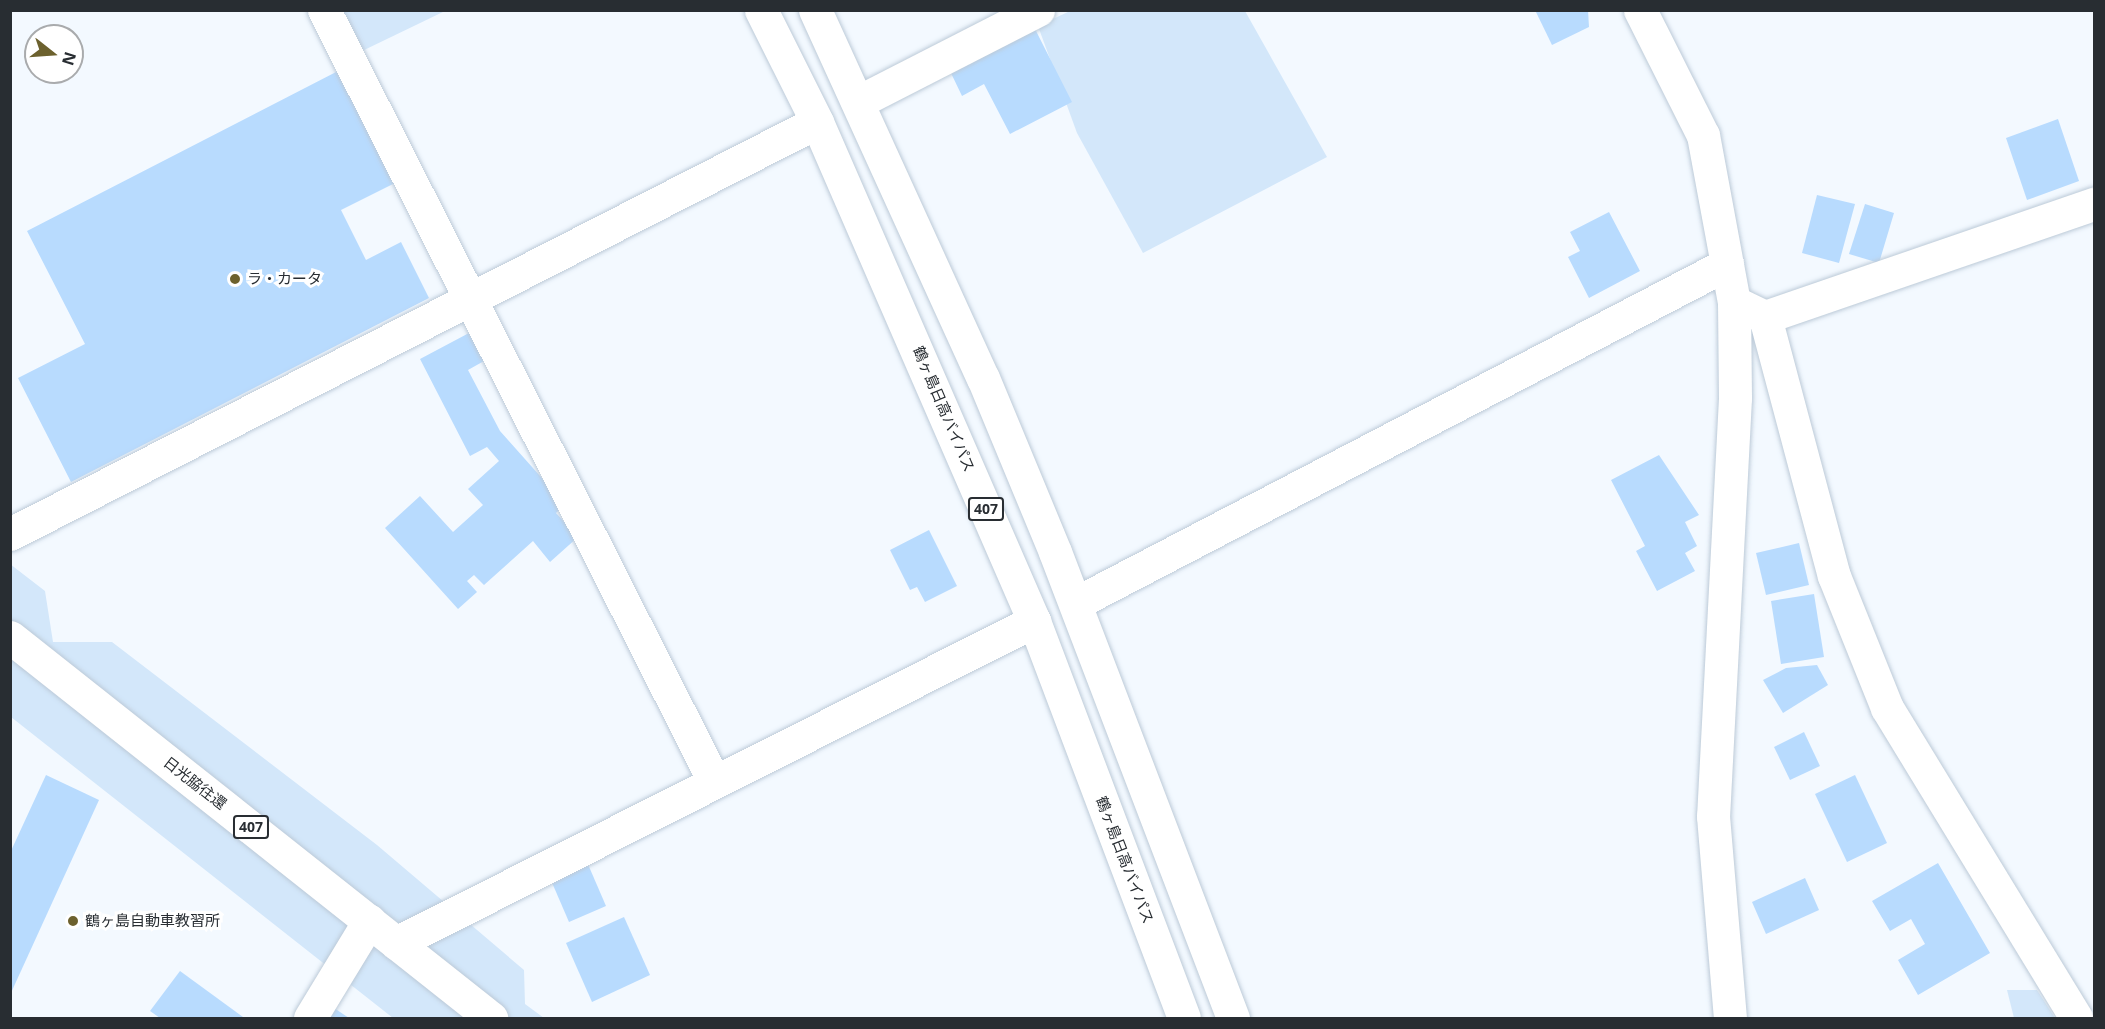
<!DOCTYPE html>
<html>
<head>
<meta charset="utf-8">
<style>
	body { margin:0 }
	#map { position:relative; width:2105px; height:1029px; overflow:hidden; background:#f3f9ff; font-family:"Noto Sans","Noto Sans JP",sans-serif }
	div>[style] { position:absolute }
	.green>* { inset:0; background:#d3e7fa }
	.building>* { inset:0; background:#b8dbfe }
	.roads { filter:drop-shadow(0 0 2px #bccad8) drop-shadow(0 0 2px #bccad8) }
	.street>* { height:33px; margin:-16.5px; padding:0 16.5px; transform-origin:16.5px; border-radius:16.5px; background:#fff }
	.secondary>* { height:33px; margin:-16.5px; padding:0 16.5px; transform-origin:16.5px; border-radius:16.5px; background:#fff }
	.highway>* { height:33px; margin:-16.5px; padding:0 16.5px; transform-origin:16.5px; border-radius:16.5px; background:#fff }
	.dots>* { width:16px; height:16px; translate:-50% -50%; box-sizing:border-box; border:3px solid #fff; border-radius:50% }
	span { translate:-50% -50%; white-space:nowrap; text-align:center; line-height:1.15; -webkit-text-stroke:6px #fff; paint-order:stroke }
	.shield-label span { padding:2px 4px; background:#fff; border:2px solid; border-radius:4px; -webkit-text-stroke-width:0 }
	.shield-label { font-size:14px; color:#282d32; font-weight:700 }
	.poi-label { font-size:15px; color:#282d32 }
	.left { translate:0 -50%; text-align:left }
	.street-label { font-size:15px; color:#282d32 }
	.frame { position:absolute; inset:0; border:12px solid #282d32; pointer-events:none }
	.north { position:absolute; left:24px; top:24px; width:60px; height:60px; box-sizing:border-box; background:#fff; border:2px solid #a9abad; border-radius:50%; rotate:107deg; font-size:16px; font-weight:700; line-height:24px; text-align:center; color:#282d32 }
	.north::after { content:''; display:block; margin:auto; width:21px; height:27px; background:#6c612e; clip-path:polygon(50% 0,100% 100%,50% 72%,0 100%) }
</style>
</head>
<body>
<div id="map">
	<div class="green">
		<div style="clip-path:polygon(339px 11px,445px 11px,360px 52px)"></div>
		<div style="clip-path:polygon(1070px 11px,1245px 11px,1327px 157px,1143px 253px,1077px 133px,1038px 26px)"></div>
		<div style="clip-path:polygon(10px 564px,45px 591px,53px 642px,112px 642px,377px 845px,524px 970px,525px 1004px,544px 1018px,393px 1018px,11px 717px)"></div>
		<div style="clip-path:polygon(2007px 990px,2037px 990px,2055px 1018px,2014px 1018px)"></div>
	</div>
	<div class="building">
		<div style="clip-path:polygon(1535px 10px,1588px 10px,1589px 27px,1552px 45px)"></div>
		<div style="clip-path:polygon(1035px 29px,1072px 102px,1010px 134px,984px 84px,962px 96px,950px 71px)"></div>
		<div style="clip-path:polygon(338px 71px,395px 183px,341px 210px,366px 260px,401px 242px,429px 298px,71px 482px,18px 378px,85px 344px,27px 231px)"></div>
		<div style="clip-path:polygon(2058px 119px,2079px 181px,2027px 200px,2006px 138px)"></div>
		<div style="clip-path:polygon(1817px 195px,1855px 204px,1839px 263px,1802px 253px)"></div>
		<div style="clip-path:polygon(1865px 204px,1894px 213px,1879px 263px,1849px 254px)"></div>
		<div style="clip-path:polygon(1609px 212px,1640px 271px,1589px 298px,1568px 257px,1580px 251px,1570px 232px)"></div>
		<div style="clip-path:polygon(469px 333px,484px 361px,468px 370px,500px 431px,565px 504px,556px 513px,578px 537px,550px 562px,533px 541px,484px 585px,474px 575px,467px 581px,477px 592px,458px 609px,385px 528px,420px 496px,453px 532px,483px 505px,468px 489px,499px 461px,487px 447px,470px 456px,420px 359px)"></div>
		<div style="clip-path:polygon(1659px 455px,1699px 515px,1685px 522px,1697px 546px,1685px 553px,1695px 571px,1657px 591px,1636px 551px,1645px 546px,1611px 480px)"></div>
		<div style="clip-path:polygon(929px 530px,957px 586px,925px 602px,917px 587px,910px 590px,890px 550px)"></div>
		<div style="clip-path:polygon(1799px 543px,1809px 585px,1766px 595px,1756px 553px)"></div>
		<div style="clip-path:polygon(1814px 594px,1824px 657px,1781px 664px,1771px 601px)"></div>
		<div style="clip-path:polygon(1817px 665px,1828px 685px,1783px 713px,1763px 680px,1786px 668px)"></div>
		<div style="clip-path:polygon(1804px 732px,1820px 766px,1790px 780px,1774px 747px)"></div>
		<div style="clip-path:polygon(46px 775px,99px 800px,10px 995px,10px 853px)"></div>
		<div style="clip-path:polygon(1855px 775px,1887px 843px,1847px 862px,1815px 794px)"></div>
		<div style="clip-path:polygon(587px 862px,606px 906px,569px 922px,550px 878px)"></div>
		<div style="clip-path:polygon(1938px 863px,1990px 953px,1918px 995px,1898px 960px,1925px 944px,1911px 919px,1890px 931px,1872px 901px)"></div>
		<div style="clip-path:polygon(1805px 878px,1819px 910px,1766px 934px,1752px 902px)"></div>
		<div style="clip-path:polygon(624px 917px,650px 975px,592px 1002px,566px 943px)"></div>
		<div style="clip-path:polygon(180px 971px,243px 1017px,242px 1018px,160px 1018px,150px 1011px)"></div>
		<div style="clip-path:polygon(334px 1008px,349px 1018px,327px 1018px)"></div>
	</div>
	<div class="roads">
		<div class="street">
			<div style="left:324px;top:10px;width:862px;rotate:63.17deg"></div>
			<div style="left:860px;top:101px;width:200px;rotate:-27.1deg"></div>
			<div style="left:1734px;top:302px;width:34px;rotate:26deg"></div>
			<div style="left:1765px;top:317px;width:268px;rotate:75.1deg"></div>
			<div style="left:1834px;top:576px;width:142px;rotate:68.1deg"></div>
			<div style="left:1887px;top:708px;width:363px;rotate:58.6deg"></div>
			<div style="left:1765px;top:317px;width:348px;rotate:-19deg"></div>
			<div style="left:10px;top:534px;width:906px;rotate:-27.05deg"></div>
			<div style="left:1076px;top:603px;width:734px;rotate:-27.51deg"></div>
			<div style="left:396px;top:943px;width:715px;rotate:-26.78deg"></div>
			<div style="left:310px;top:1018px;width:114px;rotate:-58.7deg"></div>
		</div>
		<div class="secondary">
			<div style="left:1640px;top:10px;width:140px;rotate:63.3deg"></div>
			<div style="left:1703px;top:135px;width:170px;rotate:79.5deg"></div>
			<div style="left:1734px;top:302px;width:96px;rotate:89.4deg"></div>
			<div style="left:1735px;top:398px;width:419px;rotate:93deg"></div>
			<div style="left:1713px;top:816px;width:203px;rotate:85.2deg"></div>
		</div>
		<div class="highway">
			<div style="left:761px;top:10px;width:125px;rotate:63.4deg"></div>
			<div style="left:817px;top:122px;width:544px;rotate:66.5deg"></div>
			<div style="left:1034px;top:621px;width:424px;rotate:69.3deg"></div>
			<div style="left:815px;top:10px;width:405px;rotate:65.5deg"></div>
			<div style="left:983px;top:378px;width:188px;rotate:67.5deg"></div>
			<div style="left:1055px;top:552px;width:499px;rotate:69.1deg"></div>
			<div style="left:10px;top:637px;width:614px;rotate:38.38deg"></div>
		</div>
	</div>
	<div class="dots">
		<div style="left:235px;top:279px;background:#6c612e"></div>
		<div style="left:73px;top:921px;background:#6c612e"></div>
	</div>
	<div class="shield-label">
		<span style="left:986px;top:509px">407</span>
		<span style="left:251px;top:827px">407</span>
	</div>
	<div class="poi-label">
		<span class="left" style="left:247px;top:279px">ラ・カータ</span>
		<span class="left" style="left:85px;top:921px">鶴ヶ島自動車教習所</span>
	</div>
	<div class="street-label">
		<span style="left:944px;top:409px;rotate:67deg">鶴ヶ島日高バイパス</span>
		<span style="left:195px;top:783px;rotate:38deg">日光脇往還</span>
		<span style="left:1125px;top:860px;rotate:69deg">鶴ヶ島日高バイパス</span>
	</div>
	<div class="frame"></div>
	<div class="north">N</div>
</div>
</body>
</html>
